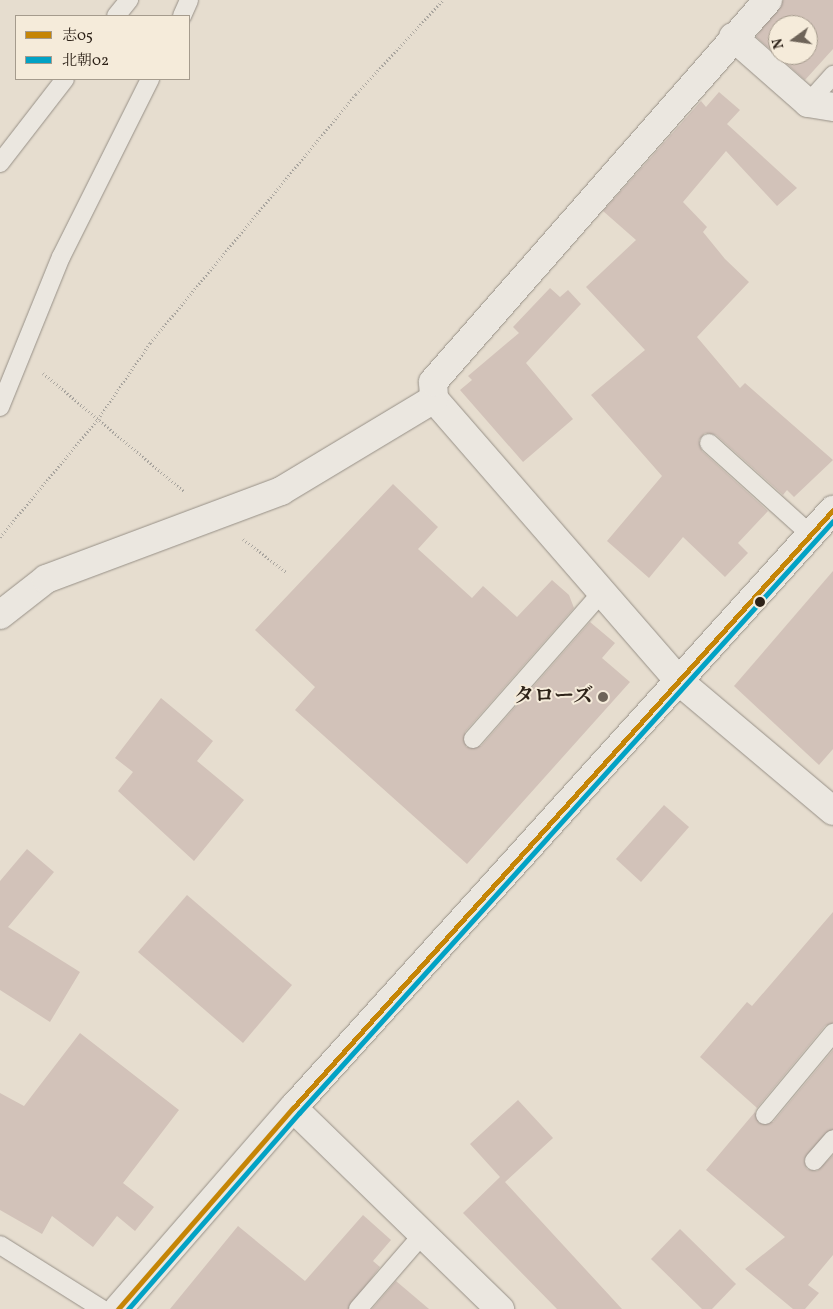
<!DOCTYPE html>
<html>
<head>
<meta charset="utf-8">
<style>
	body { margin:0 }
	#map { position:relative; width:833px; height:1309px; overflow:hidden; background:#e6ddcf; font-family:Vollkorn,"Noto Serif JP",serif }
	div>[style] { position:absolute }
	.building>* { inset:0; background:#d2c2b9 }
	.path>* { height:3px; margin-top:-1.5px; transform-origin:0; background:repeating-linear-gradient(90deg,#a8a49e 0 1px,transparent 0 3.5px) }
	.roads { filter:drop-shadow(0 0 1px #979087) drop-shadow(0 0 1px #979087) }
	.lane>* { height:18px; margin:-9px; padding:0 9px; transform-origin:9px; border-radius:9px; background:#ebe7e0 }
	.street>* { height:28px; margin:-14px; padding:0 14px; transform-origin:14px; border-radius:14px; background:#ebe7e0 }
	.secondary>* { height:28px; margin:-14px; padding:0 14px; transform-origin:14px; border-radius:14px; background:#ebe7e0 }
	.bus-1>* { height:5px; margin:-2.5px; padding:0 2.5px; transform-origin:2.5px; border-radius:2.5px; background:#c58506 }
	.bus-2>* { height:5px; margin:-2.5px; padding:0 2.5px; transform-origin:2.5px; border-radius:2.5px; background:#02a2c5 }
	.dots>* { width:14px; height:14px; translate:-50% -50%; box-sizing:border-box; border:2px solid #f5ebda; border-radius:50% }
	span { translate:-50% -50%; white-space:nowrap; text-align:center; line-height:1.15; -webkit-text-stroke:4px #f5ebda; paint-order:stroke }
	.poi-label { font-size:20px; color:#2e2319; font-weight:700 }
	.right { translate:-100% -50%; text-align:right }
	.legend { position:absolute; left:15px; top:15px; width:175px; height:65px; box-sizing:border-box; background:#f5ebda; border:1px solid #a59b8d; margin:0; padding:6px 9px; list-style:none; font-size:15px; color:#2e2319 }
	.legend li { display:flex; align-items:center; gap:10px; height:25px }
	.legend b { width:25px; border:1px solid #a59b8d }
	.north { position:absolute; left:768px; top:15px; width:50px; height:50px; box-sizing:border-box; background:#f5ebda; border:1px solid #a59b8d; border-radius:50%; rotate:256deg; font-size:14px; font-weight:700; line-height:20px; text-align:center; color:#2e2319 }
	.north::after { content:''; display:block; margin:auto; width:18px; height:22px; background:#6e6459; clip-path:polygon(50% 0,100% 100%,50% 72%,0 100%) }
</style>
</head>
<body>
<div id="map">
	<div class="building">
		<div style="clip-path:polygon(evenodd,783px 0,833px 0,833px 49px,805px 80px,756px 37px,783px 0,778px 25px,808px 25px,808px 55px,778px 55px,778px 25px)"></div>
		<div style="clip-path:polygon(719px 92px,740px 110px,727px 124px,797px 188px,777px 206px,726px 151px,683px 202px,707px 227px,703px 232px,725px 259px,749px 282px,697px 337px,740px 388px,745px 383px,833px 460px,794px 497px,787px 490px,783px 495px,716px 435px,705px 433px,699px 440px,702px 451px,768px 511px,738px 543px,748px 553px,725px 577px,683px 537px,649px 578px,607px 541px,662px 476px,591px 395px,645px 350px,586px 287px,636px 240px,603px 211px,701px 101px,706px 107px)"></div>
		<div style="clip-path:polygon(550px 288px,560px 297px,568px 290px,581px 304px,526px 363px,573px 419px,523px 462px,460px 390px,472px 380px,468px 376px,519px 333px,513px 327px)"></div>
		<div style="clip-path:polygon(393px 484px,438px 527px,418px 549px,472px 598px,483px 586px,517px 617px,552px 580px,569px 595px,574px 608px,465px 732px,466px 747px,481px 746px,590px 622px,615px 643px,602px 658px,630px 682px,467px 864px,295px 710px,315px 687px,255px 630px)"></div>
		<div style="clip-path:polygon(833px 571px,833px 749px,819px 765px,734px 686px)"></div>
		<div style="clip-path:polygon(161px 698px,213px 741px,197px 761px,244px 800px,194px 861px,118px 791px,133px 772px,115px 758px)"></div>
		<div style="clip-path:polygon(664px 805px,689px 827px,641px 882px,616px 859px)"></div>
		<div style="clip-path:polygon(27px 849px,54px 872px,8px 927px,80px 972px,50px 1022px,0 990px,0 881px)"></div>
		<div style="clip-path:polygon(187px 895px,292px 985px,243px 1043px,138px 952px)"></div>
		<div style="clip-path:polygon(833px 912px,833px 1023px,825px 1026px,757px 1108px,700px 1057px,747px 1002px,752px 1006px)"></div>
		<div style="clip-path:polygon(80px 1033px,179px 1110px,123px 1183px,154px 1207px,135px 1231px,117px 1216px,93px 1247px,52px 1216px,42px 1234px,0 1210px,0 1093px,24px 1106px)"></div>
		<div style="clip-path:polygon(833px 1050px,833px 1129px,804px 1160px,807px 1169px,817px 1171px,833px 1155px,833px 1255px,808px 1285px,819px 1293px,805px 1309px,793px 1309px,745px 1269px,785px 1237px,706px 1170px,755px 1112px,759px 1123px,773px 1122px)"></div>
		<div style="clip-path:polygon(518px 1100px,553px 1138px,505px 1182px,622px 1309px,557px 1309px,463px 1213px,500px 1177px,470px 1144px)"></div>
		<div style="clip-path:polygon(363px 1215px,391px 1240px,373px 1261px,380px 1267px,348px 1309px,170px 1309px,238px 1226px,305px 1281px)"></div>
		<div style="clip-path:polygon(680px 1229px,736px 1284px,712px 1309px,702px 1309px,651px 1259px)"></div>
		<div style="clip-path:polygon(396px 1281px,429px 1309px,372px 1309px)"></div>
	</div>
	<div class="path">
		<div style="left:43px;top:373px;width:185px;rotate:40deg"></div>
		<div style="left:0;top:537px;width:153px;rotate:-50.3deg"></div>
		<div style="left:98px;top:419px;width:92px;rotate:-55.6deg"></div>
		<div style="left:150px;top:343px;width:323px;rotate:-50.4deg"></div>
		<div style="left:356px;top:94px;width:128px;rotate:-47.2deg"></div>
		<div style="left:243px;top:539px;width:54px;rotate:37.5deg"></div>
	</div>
	<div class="roads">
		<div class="lane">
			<div style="left:116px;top:16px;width:21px;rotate:-51deg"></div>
			<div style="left:182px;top:16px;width:17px;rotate:-66deg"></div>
			<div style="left:808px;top:103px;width:38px;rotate:-48deg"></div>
			<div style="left:0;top:163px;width:106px;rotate:-52.3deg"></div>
			<div style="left:0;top:407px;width:162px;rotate:-67.9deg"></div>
			<div style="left:61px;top:257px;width:199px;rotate:-63.4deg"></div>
			<div style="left:709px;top:443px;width:137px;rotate:42deg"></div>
			<div style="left:473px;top:739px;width:196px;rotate:-48.7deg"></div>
			<div style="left:765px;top:1115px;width:107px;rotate:-50.3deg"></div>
			<div style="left:814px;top:1161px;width:29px;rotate:-49deg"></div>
			<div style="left:0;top:1245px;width:120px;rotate:32.1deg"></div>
			<div style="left:358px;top:1309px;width:98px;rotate:-49.1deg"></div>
		</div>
		<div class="street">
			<div style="left:733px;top:37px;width:100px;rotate:41.3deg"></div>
			<div style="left:808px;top:103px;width:25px;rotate:9deg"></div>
			<div style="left:434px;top:399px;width:375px;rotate:49deg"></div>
			<div style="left:680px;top:682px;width:200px;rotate:40.1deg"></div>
			<div style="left:0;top:615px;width:58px;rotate:-38deg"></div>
			<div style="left:46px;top:579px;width:251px;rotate:-20.5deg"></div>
			<div style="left:281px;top:491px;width:179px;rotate:-31deg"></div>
			<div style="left:434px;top:399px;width:17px;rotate:-93deg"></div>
			<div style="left:433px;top:382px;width:508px;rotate:-48.75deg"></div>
			<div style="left:293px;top:1108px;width:289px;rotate:44.2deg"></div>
		</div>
		<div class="secondary">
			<div style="left:118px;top:1309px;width:267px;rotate:-49deg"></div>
			<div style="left:293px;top:1108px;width:806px;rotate:-47.92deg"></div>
		</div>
	</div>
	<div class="bus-1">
		<div style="left:118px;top:1309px;width:267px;rotate:-49deg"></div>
		<div style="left:293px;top:1108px;width:806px;rotate:-47.92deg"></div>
	</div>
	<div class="bus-2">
		<div style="left:128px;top:1309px;width:260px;rotate:-48.9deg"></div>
		<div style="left:299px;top:1113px;width:797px;rotate:-47.95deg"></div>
	</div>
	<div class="dots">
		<div style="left:760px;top:602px;background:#2e2319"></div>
		<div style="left:603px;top:697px;background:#6e6459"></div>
	</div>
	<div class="poi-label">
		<span class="right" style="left:593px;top:697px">タローズ</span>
	</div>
	<ul class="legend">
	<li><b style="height:6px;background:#c58506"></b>志05</li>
	<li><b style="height:6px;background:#02a2c5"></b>北朝02</li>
	</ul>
	<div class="north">N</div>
</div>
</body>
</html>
